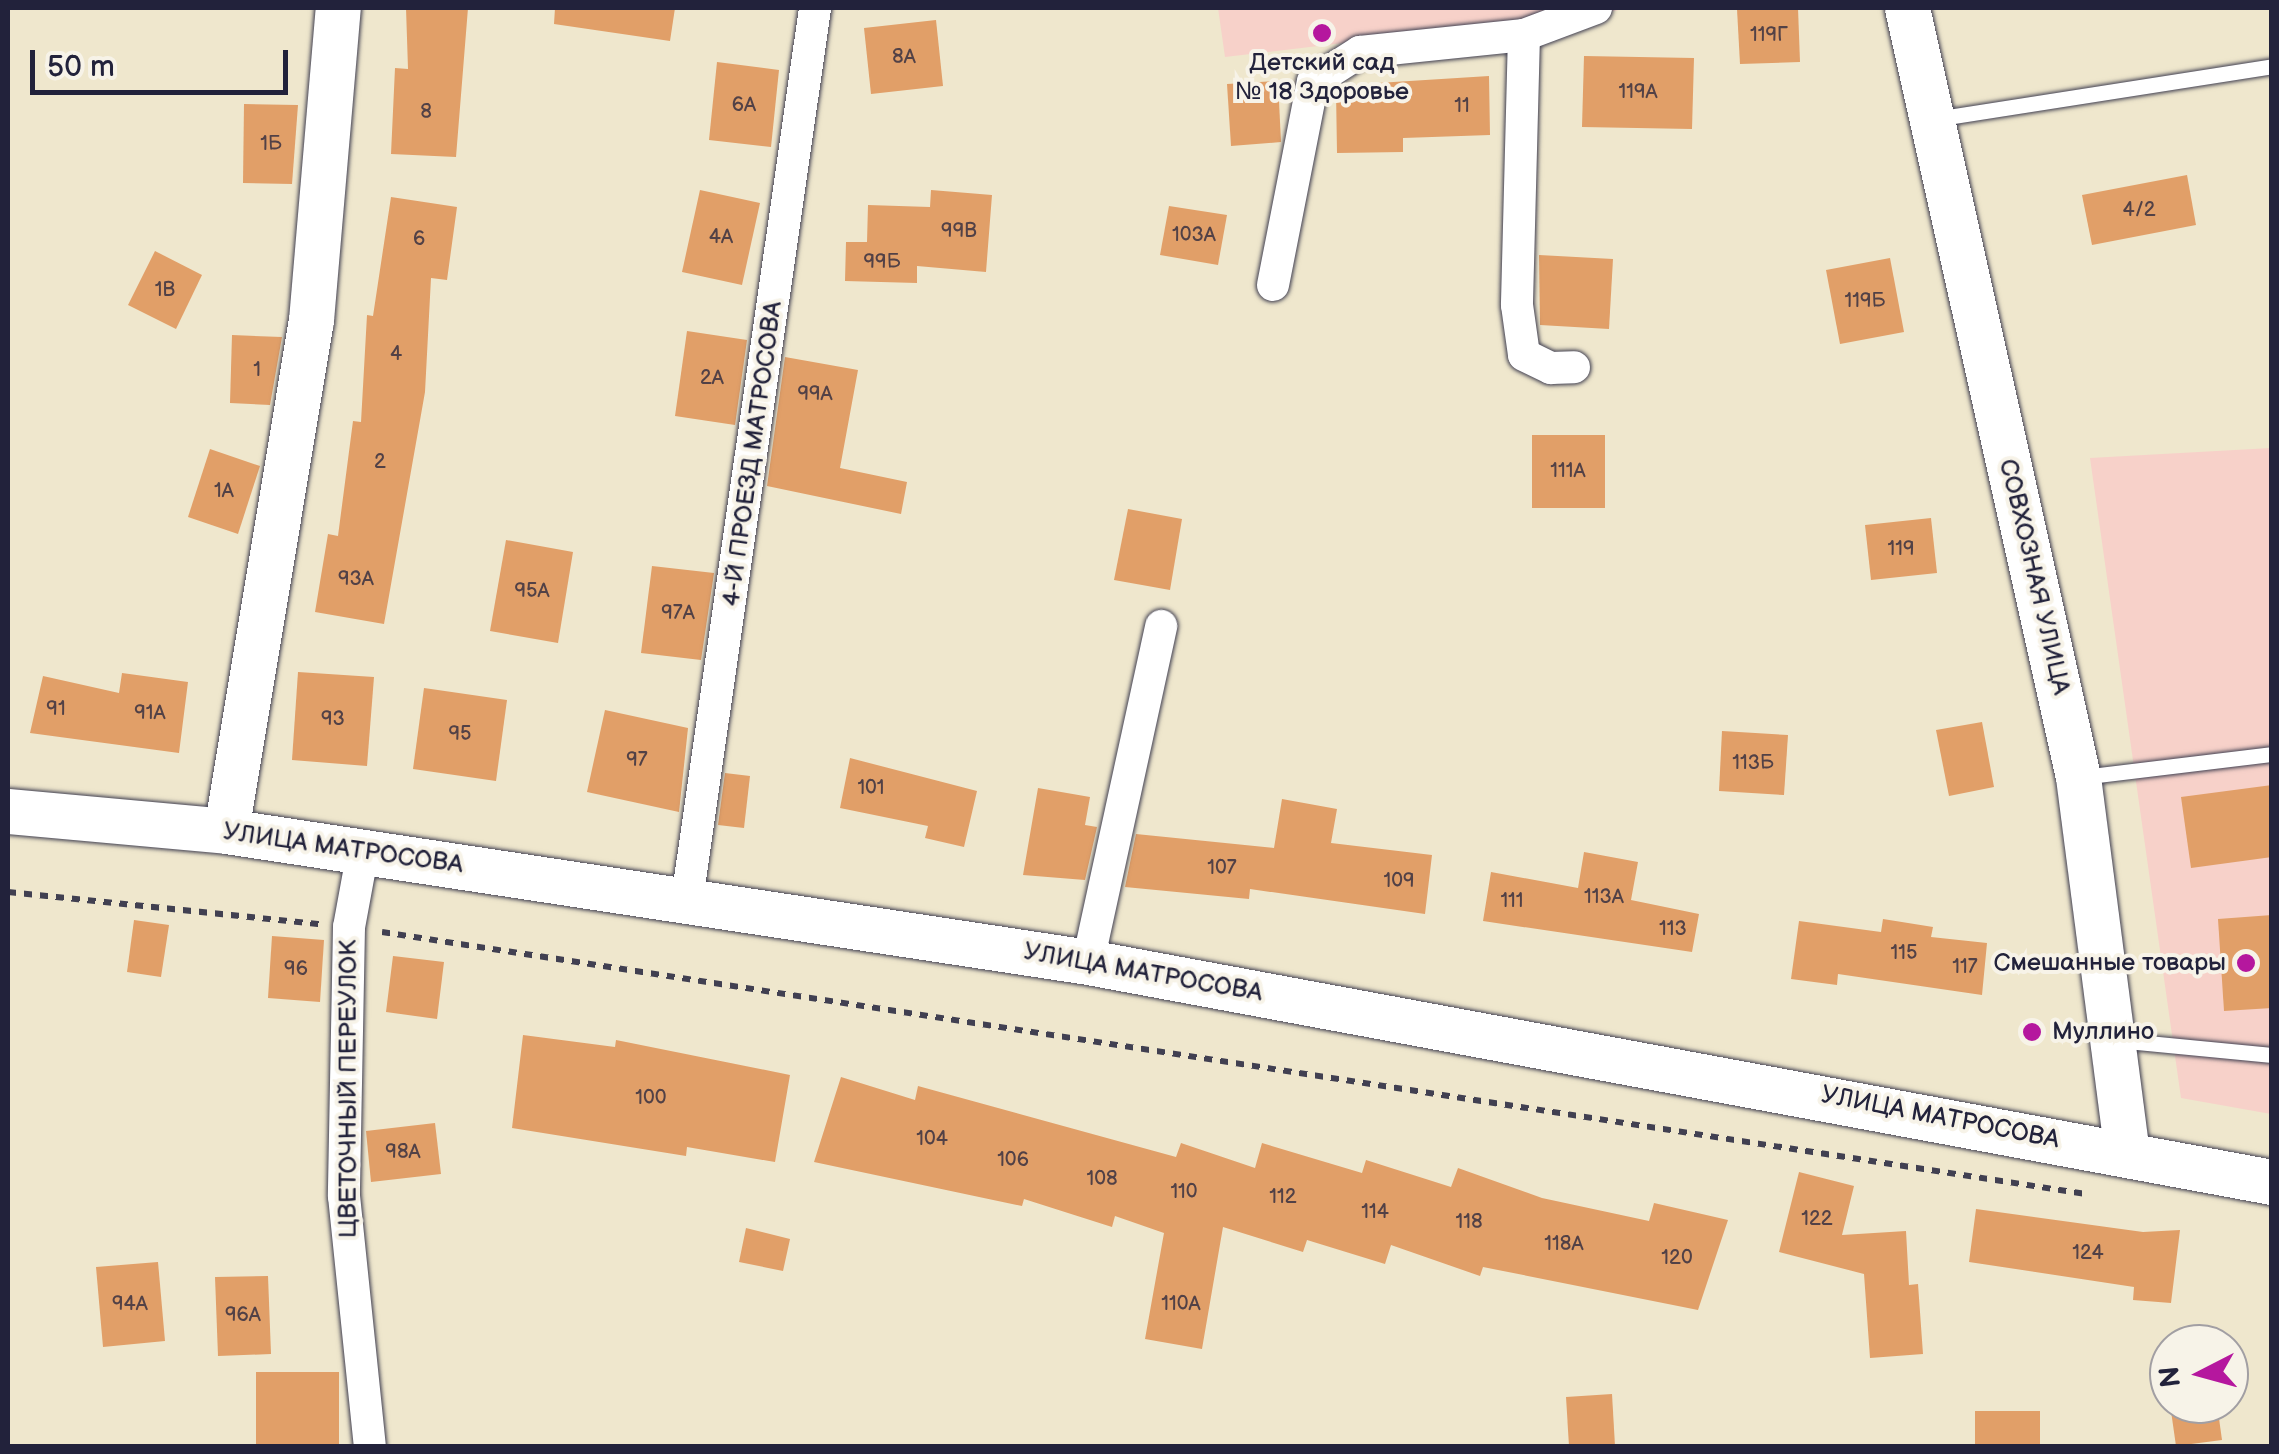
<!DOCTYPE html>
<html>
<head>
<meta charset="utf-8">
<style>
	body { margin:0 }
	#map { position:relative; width:2279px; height:1454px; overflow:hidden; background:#efe7cd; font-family:"Balsamiq Sans",sans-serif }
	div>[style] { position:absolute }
	.built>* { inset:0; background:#f7d1c9 }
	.building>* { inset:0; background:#e19f68 }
	.path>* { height:6px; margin-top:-3px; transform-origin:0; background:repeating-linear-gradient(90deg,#414051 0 8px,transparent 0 16px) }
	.roads { filter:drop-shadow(0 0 2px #414051) drop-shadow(0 0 2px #414051) }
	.lane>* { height:15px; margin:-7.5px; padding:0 7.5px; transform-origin:7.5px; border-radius:7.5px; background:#fff }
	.street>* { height:32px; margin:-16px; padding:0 16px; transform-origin:16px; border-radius:16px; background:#fff }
	.secondary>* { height:45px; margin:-22.5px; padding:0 22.5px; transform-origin:22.5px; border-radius:22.5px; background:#fff }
	.dots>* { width:28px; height:28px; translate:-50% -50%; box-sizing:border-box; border:5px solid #f7f3e8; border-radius:50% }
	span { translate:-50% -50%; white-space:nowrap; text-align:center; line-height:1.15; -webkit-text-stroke:8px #f7f3e8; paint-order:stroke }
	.number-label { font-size:20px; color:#524146 }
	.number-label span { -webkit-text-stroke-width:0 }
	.poi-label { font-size:25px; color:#22223b }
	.right { translate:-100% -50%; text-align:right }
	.left { translate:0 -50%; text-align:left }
	.street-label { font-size:25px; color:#22223b }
	.frame { position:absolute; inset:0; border:10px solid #22223b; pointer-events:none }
	.north { position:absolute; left:2149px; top:1324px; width:100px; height:100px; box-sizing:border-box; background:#f7f3e8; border:2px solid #a29fa3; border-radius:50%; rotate:264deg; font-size:28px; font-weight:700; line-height:40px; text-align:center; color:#22223b }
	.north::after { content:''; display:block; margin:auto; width:35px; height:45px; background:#b5179e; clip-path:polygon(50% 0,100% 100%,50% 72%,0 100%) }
	.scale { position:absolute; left:30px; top:50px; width:258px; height:45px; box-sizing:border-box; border:5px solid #22223b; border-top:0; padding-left:12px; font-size:30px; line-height:35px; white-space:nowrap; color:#22223b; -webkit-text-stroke:8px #f7f3e8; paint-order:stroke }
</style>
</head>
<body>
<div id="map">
	<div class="built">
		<div style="clip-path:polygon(1218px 8px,1619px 8px,1620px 10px,1225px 57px)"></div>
		<div style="clip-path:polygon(2271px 448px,2271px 1114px,2181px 1098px,2090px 458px)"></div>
	</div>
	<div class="building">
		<div style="clip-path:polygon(406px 8px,468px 8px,456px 157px,391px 154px,395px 68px,408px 69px)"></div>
		<div style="clip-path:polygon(555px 8px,675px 8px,670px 41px,554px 24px)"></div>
		<div style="clip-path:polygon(1798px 8px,1800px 62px,1740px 64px,1737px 9px)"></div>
		<div style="clip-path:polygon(936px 20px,943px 86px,871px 94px,864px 28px)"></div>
		<div style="clip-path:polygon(1584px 56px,1694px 58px,1692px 129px,1582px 127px)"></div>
		<div style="clip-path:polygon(717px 62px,779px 70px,771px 147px,709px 140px)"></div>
		<div style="clip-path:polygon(1489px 76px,1490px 135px,1403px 138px,1403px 152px,1337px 153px,1336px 91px,1346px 85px)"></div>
		<div style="clip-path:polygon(1278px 81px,1281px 142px,1231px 146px,1227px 84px)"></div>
		<div style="clip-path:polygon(244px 104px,298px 105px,292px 184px,243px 183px)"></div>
		<div style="clip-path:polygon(2187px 175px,2196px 225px,2092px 245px,2082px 195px)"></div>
		<div style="clip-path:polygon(700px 190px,760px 203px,742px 285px,682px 272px)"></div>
		<div style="clip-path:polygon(931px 190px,992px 195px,986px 272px,917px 266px,917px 283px,845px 281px,846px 242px,867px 242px,868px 205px,930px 207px)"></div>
		<div style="clip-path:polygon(391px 197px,457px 207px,447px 280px,431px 278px,425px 392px,384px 624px,315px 612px,328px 534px,338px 536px,353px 421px,361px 422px,367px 315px,373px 316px)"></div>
		<div style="clip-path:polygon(1169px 206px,1227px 215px,1218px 265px,1160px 255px)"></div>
		<div style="clip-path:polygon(155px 251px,202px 275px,176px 329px,128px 305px)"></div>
		<div style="clip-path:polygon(1539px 255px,1613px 259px,1609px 329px,1540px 325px)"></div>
		<div style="clip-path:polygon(1890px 258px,1904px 332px,1840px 344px,1826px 270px)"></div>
		<div style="clip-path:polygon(687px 331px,747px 340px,735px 425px,675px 416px)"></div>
		<div style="clip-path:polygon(232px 335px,282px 337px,270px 405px,230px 403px)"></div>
		<div style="clip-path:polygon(785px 357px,858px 370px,840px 468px,907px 482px,901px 514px,767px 486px)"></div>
		<div style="clip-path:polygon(1532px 435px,1605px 435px,1605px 508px,1532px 508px)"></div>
		<div style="clip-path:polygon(210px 449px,260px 466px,238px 534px,188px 517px)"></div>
		<div style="clip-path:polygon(1128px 509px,1182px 519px,1170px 590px,1114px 580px)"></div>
		<div style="clip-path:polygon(1931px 518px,1937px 573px,1871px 580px,1865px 525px)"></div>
		<div style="clip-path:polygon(506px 540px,573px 552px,558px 643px,490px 631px)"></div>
		<div style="clip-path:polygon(652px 566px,714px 573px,701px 660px,641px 653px)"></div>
		<div style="clip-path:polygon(298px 672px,374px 677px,367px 766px,292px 760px)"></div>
		<div style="clip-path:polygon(122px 673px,188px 682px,179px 753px,30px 733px,43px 676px,119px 693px)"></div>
		<div style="clip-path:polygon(424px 688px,507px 700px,496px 781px,413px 769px)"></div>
		<div style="clip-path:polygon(605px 710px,688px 728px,679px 812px,587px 792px)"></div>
		<div style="clip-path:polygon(1982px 722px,1994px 787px,1949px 796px,1936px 730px)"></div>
		<div style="clip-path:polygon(1722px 731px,1788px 735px,1784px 795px,1719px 791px)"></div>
		<div style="clip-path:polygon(850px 758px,977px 791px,964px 847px,925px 838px,928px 826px,840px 808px)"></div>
		<div style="clip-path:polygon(725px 773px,750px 776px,744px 828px,718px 825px)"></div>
		<div style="clip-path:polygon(2272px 785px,2272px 857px,2191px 868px,2181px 797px)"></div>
		<div style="clip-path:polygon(1038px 788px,1090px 797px,1085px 825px,1097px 827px,1085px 880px,1023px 875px)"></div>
		<div style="clip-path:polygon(1282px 799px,1337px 809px,1331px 843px,1432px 855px,1425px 914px,1250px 889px,1249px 899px,1125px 887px,1136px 834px,1274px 848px)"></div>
		<div style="clip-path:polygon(1584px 852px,1638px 862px,1631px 900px,1699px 914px,1692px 952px,1483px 921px,1491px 872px,1578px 888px)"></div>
		<div style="clip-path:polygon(2272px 915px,2272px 1008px,2224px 1011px,2218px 919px)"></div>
		<div style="clip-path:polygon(1883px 919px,1933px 927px,1931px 937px,1987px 943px,1982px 995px,1838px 974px,1837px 985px,1791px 979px,1799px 921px,1881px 932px)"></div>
		<div style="clip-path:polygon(134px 920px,169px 925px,161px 977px,127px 972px)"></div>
		<div style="clip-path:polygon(272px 936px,324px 940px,320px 1002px,268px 998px)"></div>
		<div style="clip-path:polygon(393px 956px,444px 962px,437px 1019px,386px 1012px)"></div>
		<div style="clip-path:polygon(523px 1035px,615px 1047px,616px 1040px,790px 1075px,775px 1162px,687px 1147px,686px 1156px,512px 1128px)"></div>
		<div style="clip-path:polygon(841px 1077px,915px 1100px,918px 1086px,1176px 1157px,1181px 1143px,1255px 1168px,1262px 1143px,1362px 1173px,1366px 1160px,1451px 1187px,1458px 1168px,1542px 1198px,1649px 1221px,1654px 1203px,1728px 1220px,1698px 1310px,1483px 1267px,1480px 1276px,1391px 1245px,1385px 1264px,1307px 1240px,1303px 1252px,1223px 1227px,1202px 1349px,1145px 1339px,1164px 1233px,1115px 1216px,1112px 1227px,1024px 1199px,1022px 1206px,814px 1162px)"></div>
		<div style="clip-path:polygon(435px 1123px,441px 1174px,371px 1182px,366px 1131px)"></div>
		<div style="clip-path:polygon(1799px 1172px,1854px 1186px,1842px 1235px,1906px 1231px,1909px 1285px,1918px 1284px,1923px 1354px,1870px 1358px,1864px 1274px,1779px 1252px)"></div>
		<div style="clip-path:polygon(1976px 1209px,2143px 1232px,2180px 1230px,2171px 1303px,2133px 1300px,2134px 1287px,1969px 1262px)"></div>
		<div style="clip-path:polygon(746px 1228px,790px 1239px,783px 1271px,739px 1262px)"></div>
		<div style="clip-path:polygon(158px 1262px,165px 1341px,103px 1347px,96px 1267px)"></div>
		<div style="clip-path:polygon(268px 1276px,271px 1354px,218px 1356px,215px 1277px)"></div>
		<div style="clip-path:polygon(256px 1372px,339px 1372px,339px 1446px,256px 1446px)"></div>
		<div style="clip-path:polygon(1612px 1394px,1615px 1446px,1569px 1446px,1566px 1397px)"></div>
		<div style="clip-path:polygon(2170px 1404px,2217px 1404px,2222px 1440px,2176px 1446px)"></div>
		<div style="clip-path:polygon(1975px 1411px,2040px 1411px,2040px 1446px,1975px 1446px)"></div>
	</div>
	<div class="path">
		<div style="left:8px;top:892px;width:314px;rotate:5.9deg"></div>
		<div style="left:382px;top:932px;width:1724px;rotate:8.74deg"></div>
	</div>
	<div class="roads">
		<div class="lane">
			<div style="left:1935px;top:119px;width:341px;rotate:-8.9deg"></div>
			<div style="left:2082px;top:777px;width:191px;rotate:-6.9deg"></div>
			<div style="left:2116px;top:1040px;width:157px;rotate:5.5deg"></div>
		</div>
		<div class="street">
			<div style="left:1524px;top:35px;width:270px;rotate:91.5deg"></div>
			<div style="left:1517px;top:305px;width:50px;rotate:82deg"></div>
			<div style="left:1524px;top:355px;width:30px;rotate:26deg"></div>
			<div style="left:1551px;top:368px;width:23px;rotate:-2deg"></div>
			<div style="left:1273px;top:285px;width:207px;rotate:-78.9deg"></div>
			<div style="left:1313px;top:82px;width:56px;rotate:-32.6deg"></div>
			<div style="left:1360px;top:52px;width:165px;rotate:-5.9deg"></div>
			<div style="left:1524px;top:35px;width:77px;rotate:-20.6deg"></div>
			<div style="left:363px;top:851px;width:77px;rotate:100.4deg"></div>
			<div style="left:349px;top:927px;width:269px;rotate:91.1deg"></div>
			<div style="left:344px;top:1196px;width:251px;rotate:84.1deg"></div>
			<div style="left:687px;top:900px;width:901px;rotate:-81.83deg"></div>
			<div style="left:1088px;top:962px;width:344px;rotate:-77.7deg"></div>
		</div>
		<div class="secondary">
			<div style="left:1907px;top:8px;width:788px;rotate:77.46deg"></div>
			<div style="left:2078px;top:777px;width:379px;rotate:82.6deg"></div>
			<div style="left:8px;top:811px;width:219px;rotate:5.2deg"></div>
			<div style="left:226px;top:831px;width:872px;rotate:8.64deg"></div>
			<div style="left:1088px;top:962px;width:1204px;rotate:10.53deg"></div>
			<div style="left:226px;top:831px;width:518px;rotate:-80.56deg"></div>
			<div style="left:311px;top:320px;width:313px;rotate:-85.1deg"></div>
		</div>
	</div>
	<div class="dots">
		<div style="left:1322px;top:33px;background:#b5179e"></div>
		<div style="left:2246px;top:963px;background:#b5179e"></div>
		<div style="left:2032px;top:1032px;background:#b5179e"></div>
	</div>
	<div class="number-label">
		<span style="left:1769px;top:35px">119Г</span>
		<span style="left:904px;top:57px">8А</span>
		<span style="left:1638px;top:92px">119А</span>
		<span style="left:744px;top:105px">6А</span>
		<span style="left:1462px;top:106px">11</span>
		<span style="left:426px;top:112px">8</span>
		<span style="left:271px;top:144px">1Б</span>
		<span style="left:2139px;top:210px">4/2</span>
		<span style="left:959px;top:231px">99В</span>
		<span style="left:1194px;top:235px">103А</span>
		<span style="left:721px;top:237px">4А</span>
		<span style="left:419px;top:239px">6</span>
		<span style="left:882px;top:262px">99Б</span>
		<span style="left:165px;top:290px">1В</span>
		<span style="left:1865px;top:301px">119Б</span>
		<span style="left:396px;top:354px">4</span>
		<span style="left:257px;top:370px">1</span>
		<span style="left:712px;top:378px">2А</span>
		<span style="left:815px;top:394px">99А</span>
		<span style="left:380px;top:462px">2</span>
		<span style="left:1568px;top:471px">111А</span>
		<span style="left:224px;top:491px">1А</span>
		<span style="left:1901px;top:549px">119</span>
		<span style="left:356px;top:579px">93А</span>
		<span style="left:532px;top:591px">95А</span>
		<span style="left:678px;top:613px">97А</span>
		<span style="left:56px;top:709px">91</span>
		<span style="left:150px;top:713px">91А</span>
		<span style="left:333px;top:719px">93</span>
		<span style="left:460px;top:734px">95</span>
		<span style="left:637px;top:760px">97</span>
		<span style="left:1753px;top:763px">113Б</span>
		<span style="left:871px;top:788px">101</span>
		<span style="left:1222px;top:868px">107</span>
		<span style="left:1399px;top:881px">109</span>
		<span style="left:1604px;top:897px">113А</span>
		<span style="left:1512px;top:901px">111</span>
		<span style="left:1673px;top:929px">113</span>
		<span style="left:1904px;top:953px">115</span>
		<span style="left:1965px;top:967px">117</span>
		<span style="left:296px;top:969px">96</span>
		<span style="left:651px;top:1098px">100</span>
		<span style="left:932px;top:1139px">104</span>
		<span style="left:403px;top:1152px">98А</span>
		<span style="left:1013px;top:1160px">106</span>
		<span style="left:1102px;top:1179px">108</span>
		<span style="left:1184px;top:1192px">110</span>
		<span style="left:1283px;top:1197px">112</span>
		<span style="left:1375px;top:1212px">114</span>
		<span style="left:1817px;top:1219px">122</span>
		<span style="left:1469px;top:1222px">118</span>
		<span style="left:1564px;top:1244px">118А</span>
		<span style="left:2088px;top:1253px">124</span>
		<span style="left:1677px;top:1258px">120</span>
		<span style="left:130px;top:1304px">94А</span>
		<span style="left:1181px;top:1304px">110А</span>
		<span style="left:243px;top:1315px">96А</span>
	</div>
	<div class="poi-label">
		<span style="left:1322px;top:78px">Детский сад<br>№ 18 Здоровье</span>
		<span class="right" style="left:2226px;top:963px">Смешанные товары</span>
		<span class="left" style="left:2052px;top:1032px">Муллино</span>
	</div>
	<div class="street-label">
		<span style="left:753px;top:454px;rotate:-82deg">4-Й ПРОЕЗД МАТРОСОВА</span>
		<span style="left:2034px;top:577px;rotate:77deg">СОВХОЗНАЯ УЛИЦА</span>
		<span style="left:343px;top:849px;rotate:8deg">УЛИЦА МАТРОСОВА</span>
		<span style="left:1143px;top:973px;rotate:10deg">УЛИЦА МАТРОСОВА</span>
		<span style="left:349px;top:1089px;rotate:-90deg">ЦВЕТОЧНЫЙ ПЕРЕУЛОК</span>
		<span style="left:1940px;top:1118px;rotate:11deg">УЛИЦА МАТРОСОВА</span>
	</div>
	<div class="frame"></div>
	<div class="north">N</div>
	<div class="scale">50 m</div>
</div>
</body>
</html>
